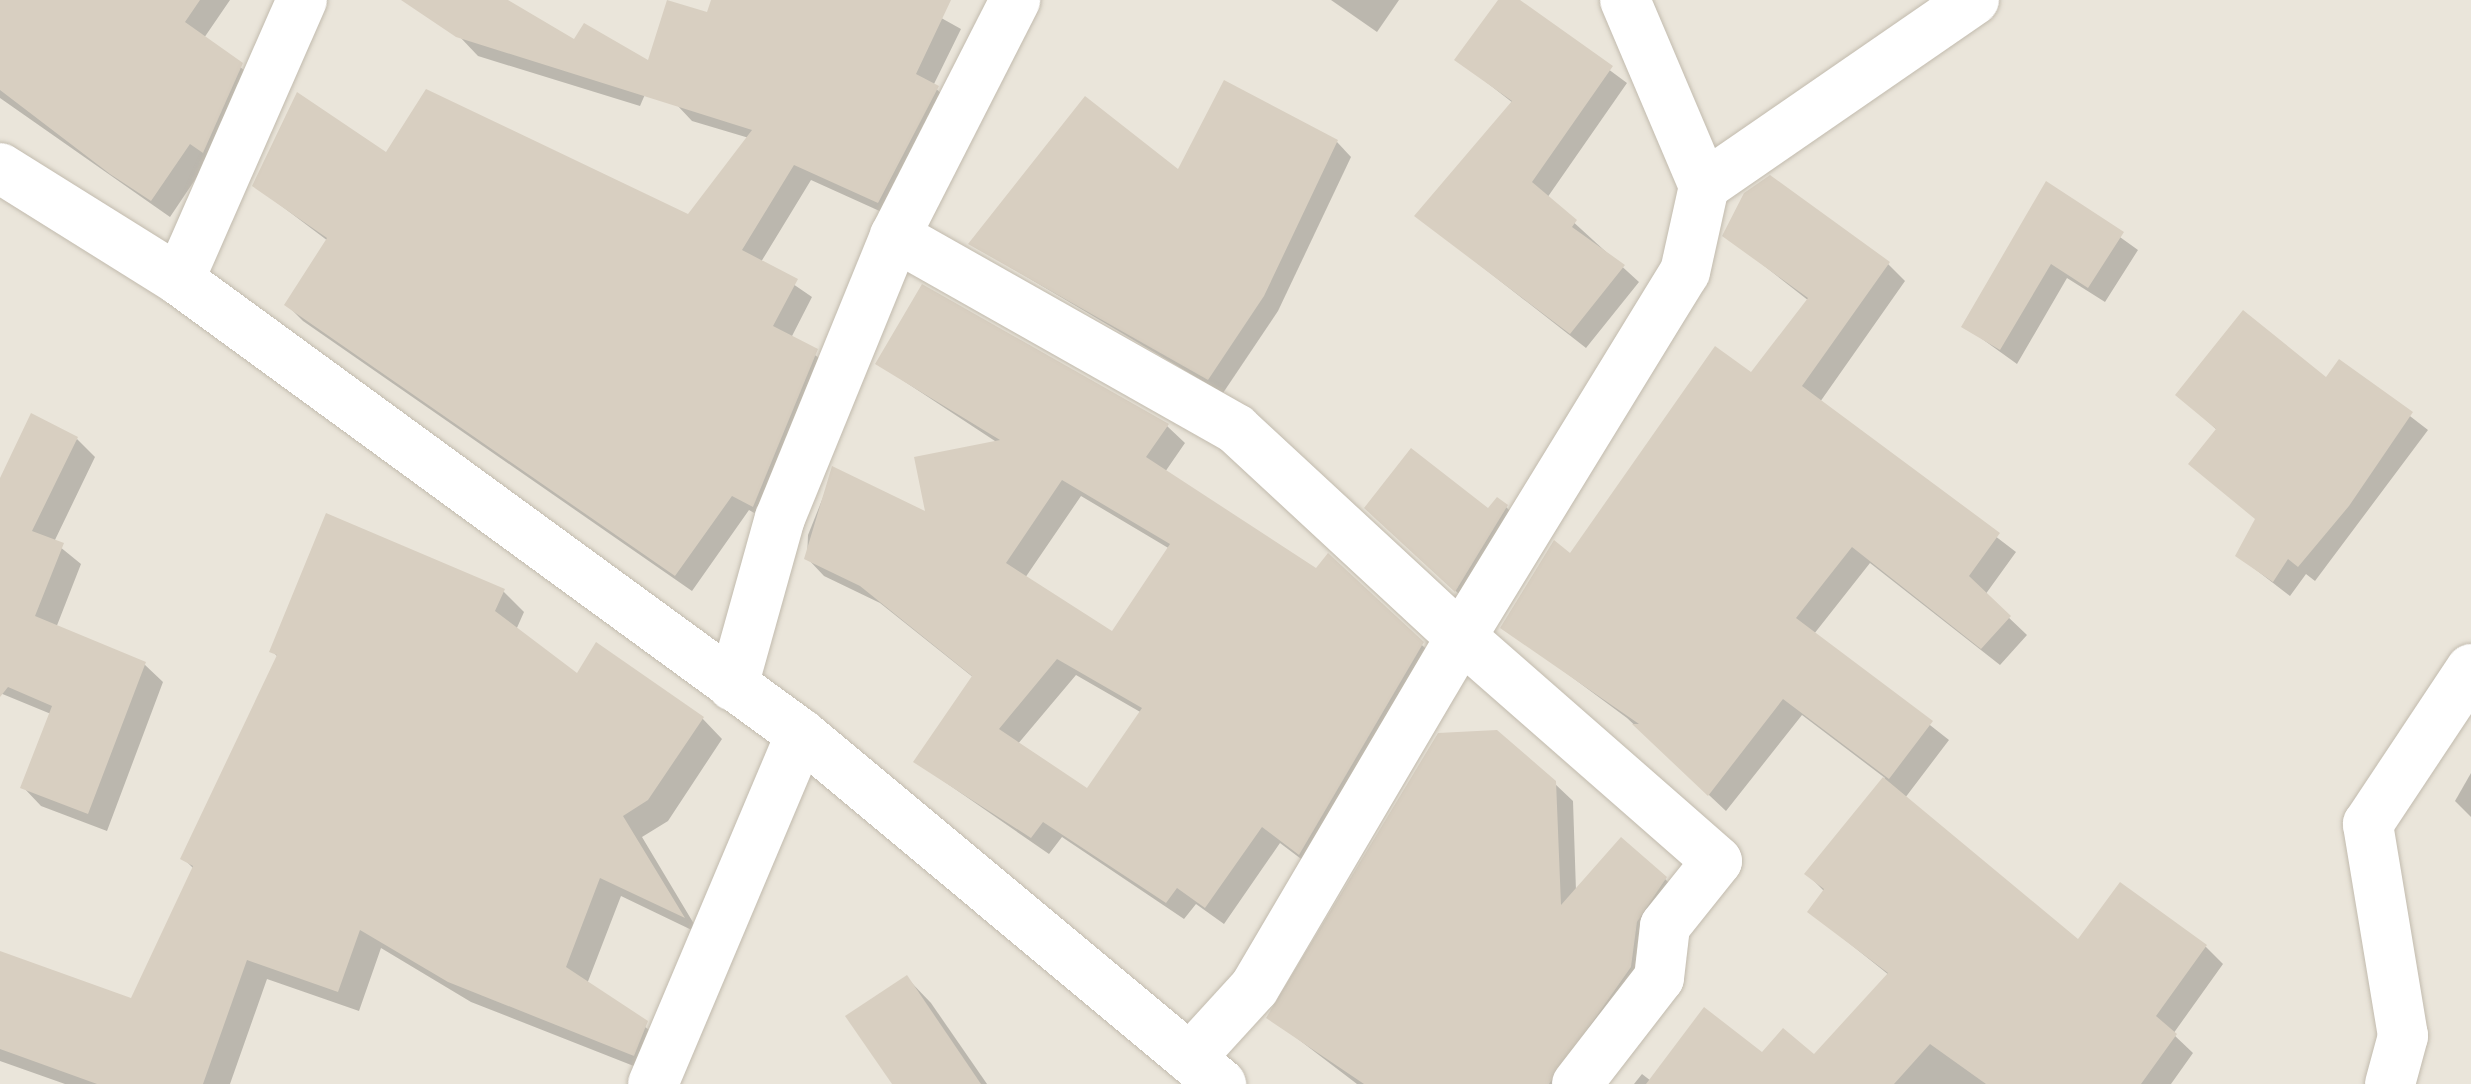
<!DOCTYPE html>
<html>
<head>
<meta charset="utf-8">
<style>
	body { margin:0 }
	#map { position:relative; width:2471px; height:1084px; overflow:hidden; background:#f6f3ec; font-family:"Varela Round",sans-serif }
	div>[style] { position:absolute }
	.residential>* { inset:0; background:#eae5da }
	.shadow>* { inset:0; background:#0003 }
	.building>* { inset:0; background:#d8cfc1 }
	.roads { filter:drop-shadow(0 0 2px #c2bbae) drop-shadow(0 0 2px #c2bbae) }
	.minor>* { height:50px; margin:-25px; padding:0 25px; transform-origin:25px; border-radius:25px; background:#fff }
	span { translate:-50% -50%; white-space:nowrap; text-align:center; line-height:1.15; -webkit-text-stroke:8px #fff; paint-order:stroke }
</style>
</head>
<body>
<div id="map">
	<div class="residential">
		<div style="clip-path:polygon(0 0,2471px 0,2471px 1084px,0 1084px)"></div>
	</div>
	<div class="shadow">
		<div style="clip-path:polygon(0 0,230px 0,204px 38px,260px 83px,170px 217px,0 98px)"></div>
		<div style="clip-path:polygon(474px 0,503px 0,646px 92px,640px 106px,478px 56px,459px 36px)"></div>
		<div style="clip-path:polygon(714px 0,909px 0,961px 29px,933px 86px,954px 105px,895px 218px,811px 180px,761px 262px,812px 297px,791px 338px,833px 368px,770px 522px,749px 510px,692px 591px,303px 321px,287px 305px,328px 241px,255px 186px,386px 156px,689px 217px,749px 138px,692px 121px,676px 104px)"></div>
		<div style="clip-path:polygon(1331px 0,1399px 0,1377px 32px)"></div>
		<div style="clip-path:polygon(1501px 0,1515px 0,1627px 83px,1547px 198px,1639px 282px,1586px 348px,1417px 216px,1513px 103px,1458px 60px)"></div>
		<div style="clip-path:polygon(1337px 142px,1351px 157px,1278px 311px,1223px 393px,971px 244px,1178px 173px)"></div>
		<div style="clip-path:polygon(2046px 184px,2138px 250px,2105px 302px,2067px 278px,2017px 364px,1964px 326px)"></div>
		<div style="clip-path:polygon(1725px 235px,1888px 264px,1905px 281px,1820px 402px,2016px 552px,1985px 595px,2027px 635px,2000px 665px,1870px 563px,1814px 634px,1949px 740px,1905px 798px,2079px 943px,2206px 947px,2223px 964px,2173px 1034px,2193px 1053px,2171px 1084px,1634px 1084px,1642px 1074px,1651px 1081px,1762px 1056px,1814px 1058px,1889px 975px,1810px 912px,1825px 892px,1807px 874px,1885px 778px,1802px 715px,1726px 811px,1627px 718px,1504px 627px,1751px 376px,1809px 301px)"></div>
		<div style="clip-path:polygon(2340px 362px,2428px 430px,2315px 581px,2306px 574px,2290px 596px,2238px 556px,2257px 520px,2218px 431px,2179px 395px,2326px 380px)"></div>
		<div style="clip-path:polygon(evenodd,878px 364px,1167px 426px,1185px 443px,1165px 472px,1316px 572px,1328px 557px,1440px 662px,1317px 871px,1280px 843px,1224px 924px,1196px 904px,1184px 919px,1062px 837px,1049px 854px,916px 762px,974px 678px,880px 603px,824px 576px,807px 558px,808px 535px,834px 470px,929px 516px,998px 443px,878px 364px,1081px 496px,1170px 549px,1113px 635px,1025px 578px,1081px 496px,878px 364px,1076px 675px,1142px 713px,1088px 791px,1017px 745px,1076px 675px)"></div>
		<div style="clip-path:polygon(77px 439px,95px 457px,54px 542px,81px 564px,56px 628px,144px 664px,163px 682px,107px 831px,41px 806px,23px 787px,51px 714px,0 693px,0 484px)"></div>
		<div style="clip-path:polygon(1506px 507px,1523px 524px,1472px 606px,1383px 524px)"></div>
		<div style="clip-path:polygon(503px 591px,524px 612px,516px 630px,577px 676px,702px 718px,722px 739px,668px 821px,642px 837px,700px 934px,621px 896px,587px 984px,668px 1044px,654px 1074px,471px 1002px,381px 948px,359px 1011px,267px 979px,230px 1084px,65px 1084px,0 1061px,0 953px,133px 1002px,194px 869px,183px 858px,279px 658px,272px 651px)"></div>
		<div style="clip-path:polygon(2471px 773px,2471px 817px,2455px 801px)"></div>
		<div style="clip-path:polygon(1554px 783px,1573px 801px,1576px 891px,1665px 879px,1683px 897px,1575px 1084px,1357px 1084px,1269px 1017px)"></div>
		<div style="clip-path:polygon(907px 978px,931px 1003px,987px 1084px,895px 1084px)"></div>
	</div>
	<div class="building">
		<div style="clip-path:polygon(0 0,200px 0,185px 22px,243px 63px,203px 153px,190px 144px,151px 201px,110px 174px,0 90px)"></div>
		<div style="clip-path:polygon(401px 0,508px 0,574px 39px,584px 23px,648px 60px,667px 0,707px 12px,711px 0,951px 0,916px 74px,939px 86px,878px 203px,794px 165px,742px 250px,798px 279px,773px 326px,818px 349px,753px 507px,732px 496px,675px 576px,284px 305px,327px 238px,252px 186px,297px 92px,386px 152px,426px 89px,688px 214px,752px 130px,456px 37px)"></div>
		<div style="clip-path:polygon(1498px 0,1520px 0,1613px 66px,1532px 182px,1577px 220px,1572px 227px,1625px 265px,1570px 334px,1414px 216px,1512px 101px,1454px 60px)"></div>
		<div style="clip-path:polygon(1224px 80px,1338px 140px,1264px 296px,1208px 380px,968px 244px,1085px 96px,1178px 169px)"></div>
		<div style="clip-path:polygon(1770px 175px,1890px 262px,1802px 386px,2000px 533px,1969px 576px,2011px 616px,1981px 649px,1852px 547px,1796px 618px,1933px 721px,1889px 779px,1783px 699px,1708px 796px,1632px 724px,1639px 724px,1500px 628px,1554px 540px,1570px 553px,1715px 346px,1751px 372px,1808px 298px,1722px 236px,1744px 193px)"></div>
		<div style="clip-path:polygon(2046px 181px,2124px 232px,2088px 288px,2051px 264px,2000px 350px,1961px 327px)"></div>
		<div style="clip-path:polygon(evenodd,922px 284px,1169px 424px,1146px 457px,1316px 568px,1328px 553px,1424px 642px,1299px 855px,1262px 827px,1205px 908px,1177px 888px,1166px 903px,1043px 822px,1031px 838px,913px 762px,972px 676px,860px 586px,804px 559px,832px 466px,925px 511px,914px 457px,1000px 440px,875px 364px,922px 284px,1062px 480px,1170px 544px,1112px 631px,1006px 563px,1062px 480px,922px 284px,1057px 659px,1142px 708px,1087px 788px,999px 729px,1057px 659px)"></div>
		<div style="clip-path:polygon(2243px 310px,2326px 377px,2339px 359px,2413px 412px,2349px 506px,2298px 567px,2288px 559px,2273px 582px,2235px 556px,2255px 519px,2188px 464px,2216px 429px,2175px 395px)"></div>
		<div style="clip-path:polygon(31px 413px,78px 437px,32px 531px,64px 543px,35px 616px,146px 662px,88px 814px,20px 788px,52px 706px,8px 687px,0 697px,0 478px)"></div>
		<div style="clip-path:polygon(1411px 448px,1488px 508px,1497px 497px,1508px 505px,1455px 592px,1364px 508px)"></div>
		<div style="clip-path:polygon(326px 513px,505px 589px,495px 611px,577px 673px,596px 642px,704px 717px,648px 800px,623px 816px,685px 918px,600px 878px,566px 967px,648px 1021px,634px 1056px,448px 982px,360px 930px,338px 992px,247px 960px,203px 1084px,97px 1084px,0 1049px,0 951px,131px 998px,193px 866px,180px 859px,277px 655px,269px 652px)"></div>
		<div style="clip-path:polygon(1497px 730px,1556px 781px,1561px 905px,1621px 837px,1667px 877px,1637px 922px,1631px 967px,1549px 1084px,1364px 1084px,1266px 1018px,1438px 733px)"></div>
		<div style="clip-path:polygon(1883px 777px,2078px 939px,2120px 882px,2207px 945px,2156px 1016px,2177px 1034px,2141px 1084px,1986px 1084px,1930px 1044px,1894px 1084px,1646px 1084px,1704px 1007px,1762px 1052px,1783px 1028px,1814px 1054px,1888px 973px,1807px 912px,1824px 889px,1804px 874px)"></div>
		<div style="clip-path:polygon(907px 975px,981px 1084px,892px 1084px,845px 1016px)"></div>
	</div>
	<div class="roads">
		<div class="minor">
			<div style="left:1625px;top:0;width:202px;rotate:67deg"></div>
			<div style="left:0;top:168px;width:211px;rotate:32deg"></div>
			<div style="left:179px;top:280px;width:770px;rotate:36.13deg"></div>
			<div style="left:801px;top:734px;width:547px;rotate:39.81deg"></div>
			<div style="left:895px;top:236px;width:392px;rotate:29.5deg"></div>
			<div style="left:1236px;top:429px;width:306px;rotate:42.8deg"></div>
			<div style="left:1461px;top:637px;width:407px;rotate:120.5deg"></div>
			<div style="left:1254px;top:988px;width:95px;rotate:132.4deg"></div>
			<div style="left:179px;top:280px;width:306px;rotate:-66.3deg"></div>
			<div style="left:733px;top:686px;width:174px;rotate:-74.4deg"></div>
			<div style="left:780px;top:518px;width:305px;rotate:-67.8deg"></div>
			<div style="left:895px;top:236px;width:265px;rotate:-63deg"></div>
			<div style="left:653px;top:1084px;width:380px;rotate:-67.1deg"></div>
			<div style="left:1577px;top:1084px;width:134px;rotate:-52.3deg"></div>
			<div style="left:1659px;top:978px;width:52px;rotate:-83.4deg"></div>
			<div style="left:1665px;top:926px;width:83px;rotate:-51.3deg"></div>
			<div style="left:1717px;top:861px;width:340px;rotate:-138.8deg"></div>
			<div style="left:1461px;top:637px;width:428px;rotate:-58.5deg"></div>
			<div style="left:1685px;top:272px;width:88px;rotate:-77.5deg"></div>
			<div style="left:1704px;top:186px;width:328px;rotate:-34.6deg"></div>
			<div style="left:2390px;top:1084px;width:50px;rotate:-74.8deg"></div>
			<div style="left:2403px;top:1036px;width:215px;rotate:-99.4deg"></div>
			<div style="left:2368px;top:824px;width:186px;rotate:-56.4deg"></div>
		</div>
	</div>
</div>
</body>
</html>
